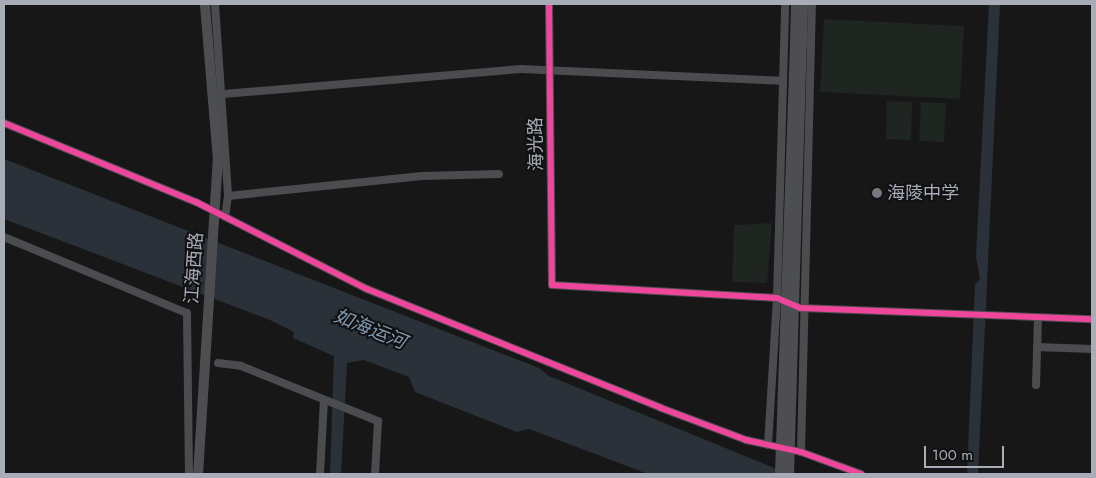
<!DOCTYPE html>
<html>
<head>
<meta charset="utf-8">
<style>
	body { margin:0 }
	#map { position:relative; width:1096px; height:478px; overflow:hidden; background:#171717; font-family:Jost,"Noto Sans SC",sans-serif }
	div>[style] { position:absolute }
	.green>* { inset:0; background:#1f2520 }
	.water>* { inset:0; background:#2a3138 }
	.minor>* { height:8px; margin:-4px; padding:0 4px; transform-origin:4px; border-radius:4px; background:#4b4c4f }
	.major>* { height:10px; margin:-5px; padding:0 5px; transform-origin:5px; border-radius:5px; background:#4d4e51 }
	.major-bridge>* { height:10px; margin:-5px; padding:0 5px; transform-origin:5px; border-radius:5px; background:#4d4e51 }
	.cycleway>* { height:6px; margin:-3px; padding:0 3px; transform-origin:3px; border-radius:3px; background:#ed469a }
	.dots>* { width:14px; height:14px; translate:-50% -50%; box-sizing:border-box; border:2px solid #111113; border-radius:50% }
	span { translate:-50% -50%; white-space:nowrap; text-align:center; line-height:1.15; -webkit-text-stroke:4px #111113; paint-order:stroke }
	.street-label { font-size:18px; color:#a8acb7 }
	.poi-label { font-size:18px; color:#a8acb7 }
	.left { translate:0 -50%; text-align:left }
	.water-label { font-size:19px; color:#8199b0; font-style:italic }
	.frame { position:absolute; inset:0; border:5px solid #a8acb7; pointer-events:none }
	.scale { position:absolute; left:924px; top:446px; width:80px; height:22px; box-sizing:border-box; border:2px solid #a8acb7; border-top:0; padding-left:6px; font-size:15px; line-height:18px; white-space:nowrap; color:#a8acb7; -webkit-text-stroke:4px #111113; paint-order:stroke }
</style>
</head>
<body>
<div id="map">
	<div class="green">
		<div style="clip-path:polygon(824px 19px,964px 26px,960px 99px,820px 92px)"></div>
		<div style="clip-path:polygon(887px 101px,912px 102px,911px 140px,886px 139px)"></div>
		<div style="clip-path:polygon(921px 102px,946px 103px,944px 142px,919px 141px)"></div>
		<div style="clip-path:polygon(772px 223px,767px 283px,732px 282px,734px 225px)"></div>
	</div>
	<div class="water">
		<div style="clip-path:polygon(989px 4px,1000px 4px,987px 283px,978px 474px,967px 474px,975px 285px,980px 279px,976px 256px)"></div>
		<div style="clip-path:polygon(4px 159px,539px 368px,549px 376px,789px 474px,648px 474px,529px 429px,517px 432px,415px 392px,409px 377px,364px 360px,347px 363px,341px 474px,330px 474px,334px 356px,293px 338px,294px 332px,270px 320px,4px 219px)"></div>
	</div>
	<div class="minor">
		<div style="left:215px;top:4px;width:192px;rotate:86.1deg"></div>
		<div style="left:228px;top:196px;width:21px;rotate:98deg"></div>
		<div style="left:549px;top:4px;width:281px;rotate:89.4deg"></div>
		<div style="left:552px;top:285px;width:225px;rotate:3.3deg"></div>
		<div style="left:777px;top:298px;width:26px;rotate:23deg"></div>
		<div style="left:801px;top:308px;width:291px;rotate:2.2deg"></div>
		<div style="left:223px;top:94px;width:299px;rotate:-4.8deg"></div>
		<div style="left:521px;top:69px;width:261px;rotate:2.6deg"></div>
		<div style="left:4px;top:123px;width:208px;rotate:22.4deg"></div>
		<div style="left:196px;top:202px;width:192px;rotate:27deg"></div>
		<div style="left:367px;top:289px;width:317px;rotate:22deg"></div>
		<div style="left:661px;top:408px;width:91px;rotate:20.6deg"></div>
		<div style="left:746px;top:440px;width:56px;rotate:12.3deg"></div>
		<div style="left:801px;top:452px;width:64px;rotate:20.1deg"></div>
		<div style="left:228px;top:196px;width:195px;rotate:-5.9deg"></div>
		<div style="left:422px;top:176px;width:77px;rotate:-1.5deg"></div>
		<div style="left:4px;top:237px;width:198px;rotate:22.6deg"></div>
		<div style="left:187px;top:313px;width:161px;rotate:89.3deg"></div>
		<div style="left:1037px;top:347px;width:55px;rotate:2.1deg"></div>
		<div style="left:218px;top:363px;width:23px;rotate:7deg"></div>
		<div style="left:241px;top:366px;width:148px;rotate:21.9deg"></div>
		<div style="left:378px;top:421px;width:53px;rotate:93.2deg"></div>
		<div style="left:1036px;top:385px;width:67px;rotate:-88.3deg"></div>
		<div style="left:768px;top:445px;width:147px;rotate:-86.5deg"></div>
		<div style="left:777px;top:298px;width:294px;rotate:-88.4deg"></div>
		<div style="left:801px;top:452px;width:448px;rotate:-88.6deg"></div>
		<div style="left:320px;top:474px;width:74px;rotate:-86.9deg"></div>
	</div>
	<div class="major">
		<div style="left:795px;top:45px;width:41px;rotate:-88.6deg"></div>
		<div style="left:802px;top:45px;width:41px;rotate:-88.6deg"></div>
		<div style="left:198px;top:474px;width:15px;rotate:-86deg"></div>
	</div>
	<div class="major-bridge">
		<div style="left:199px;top:459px;width:300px;rotate:-86.4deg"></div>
		<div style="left:218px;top:160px;width:157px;rotate:-94.8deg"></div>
		<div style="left:780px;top:474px;width:429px;rotate:-88deg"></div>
		<div style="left:789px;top:474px;width:429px;rotate:-88.3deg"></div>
	</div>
	<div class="cycleway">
		<div style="left:549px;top:4px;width:281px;rotate:89.4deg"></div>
		<div style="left:552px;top:285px;width:225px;rotate:3.3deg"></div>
		<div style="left:777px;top:298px;width:26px;rotate:23deg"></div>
		<div style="left:801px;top:308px;width:291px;rotate:2.2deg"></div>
		<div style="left:4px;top:123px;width:208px;rotate:22.4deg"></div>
		<div style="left:196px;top:202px;width:192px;rotate:27deg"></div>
		<div style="left:367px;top:289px;width:317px;rotate:22deg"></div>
		<div style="left:661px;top:408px;width:91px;rotate:20.6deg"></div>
		<div style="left:746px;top:440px;width:56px;rotate:12.3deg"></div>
		<div style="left:801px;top:452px;width:64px;rotate:20.1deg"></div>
	</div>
	<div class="dots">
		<div style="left:877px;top:193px;background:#75787f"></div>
	</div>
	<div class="street-label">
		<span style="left:536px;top:144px;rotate:-91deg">海光路</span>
		<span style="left:194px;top:268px;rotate:-86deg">江海西路</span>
	</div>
	<div class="poi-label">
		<span class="left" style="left:887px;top:193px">海陵中学</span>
	</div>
	<div class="water-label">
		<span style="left:370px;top:329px;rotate:22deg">如海运河</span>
	</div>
	<div class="frame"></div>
	<div class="scale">100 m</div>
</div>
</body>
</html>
